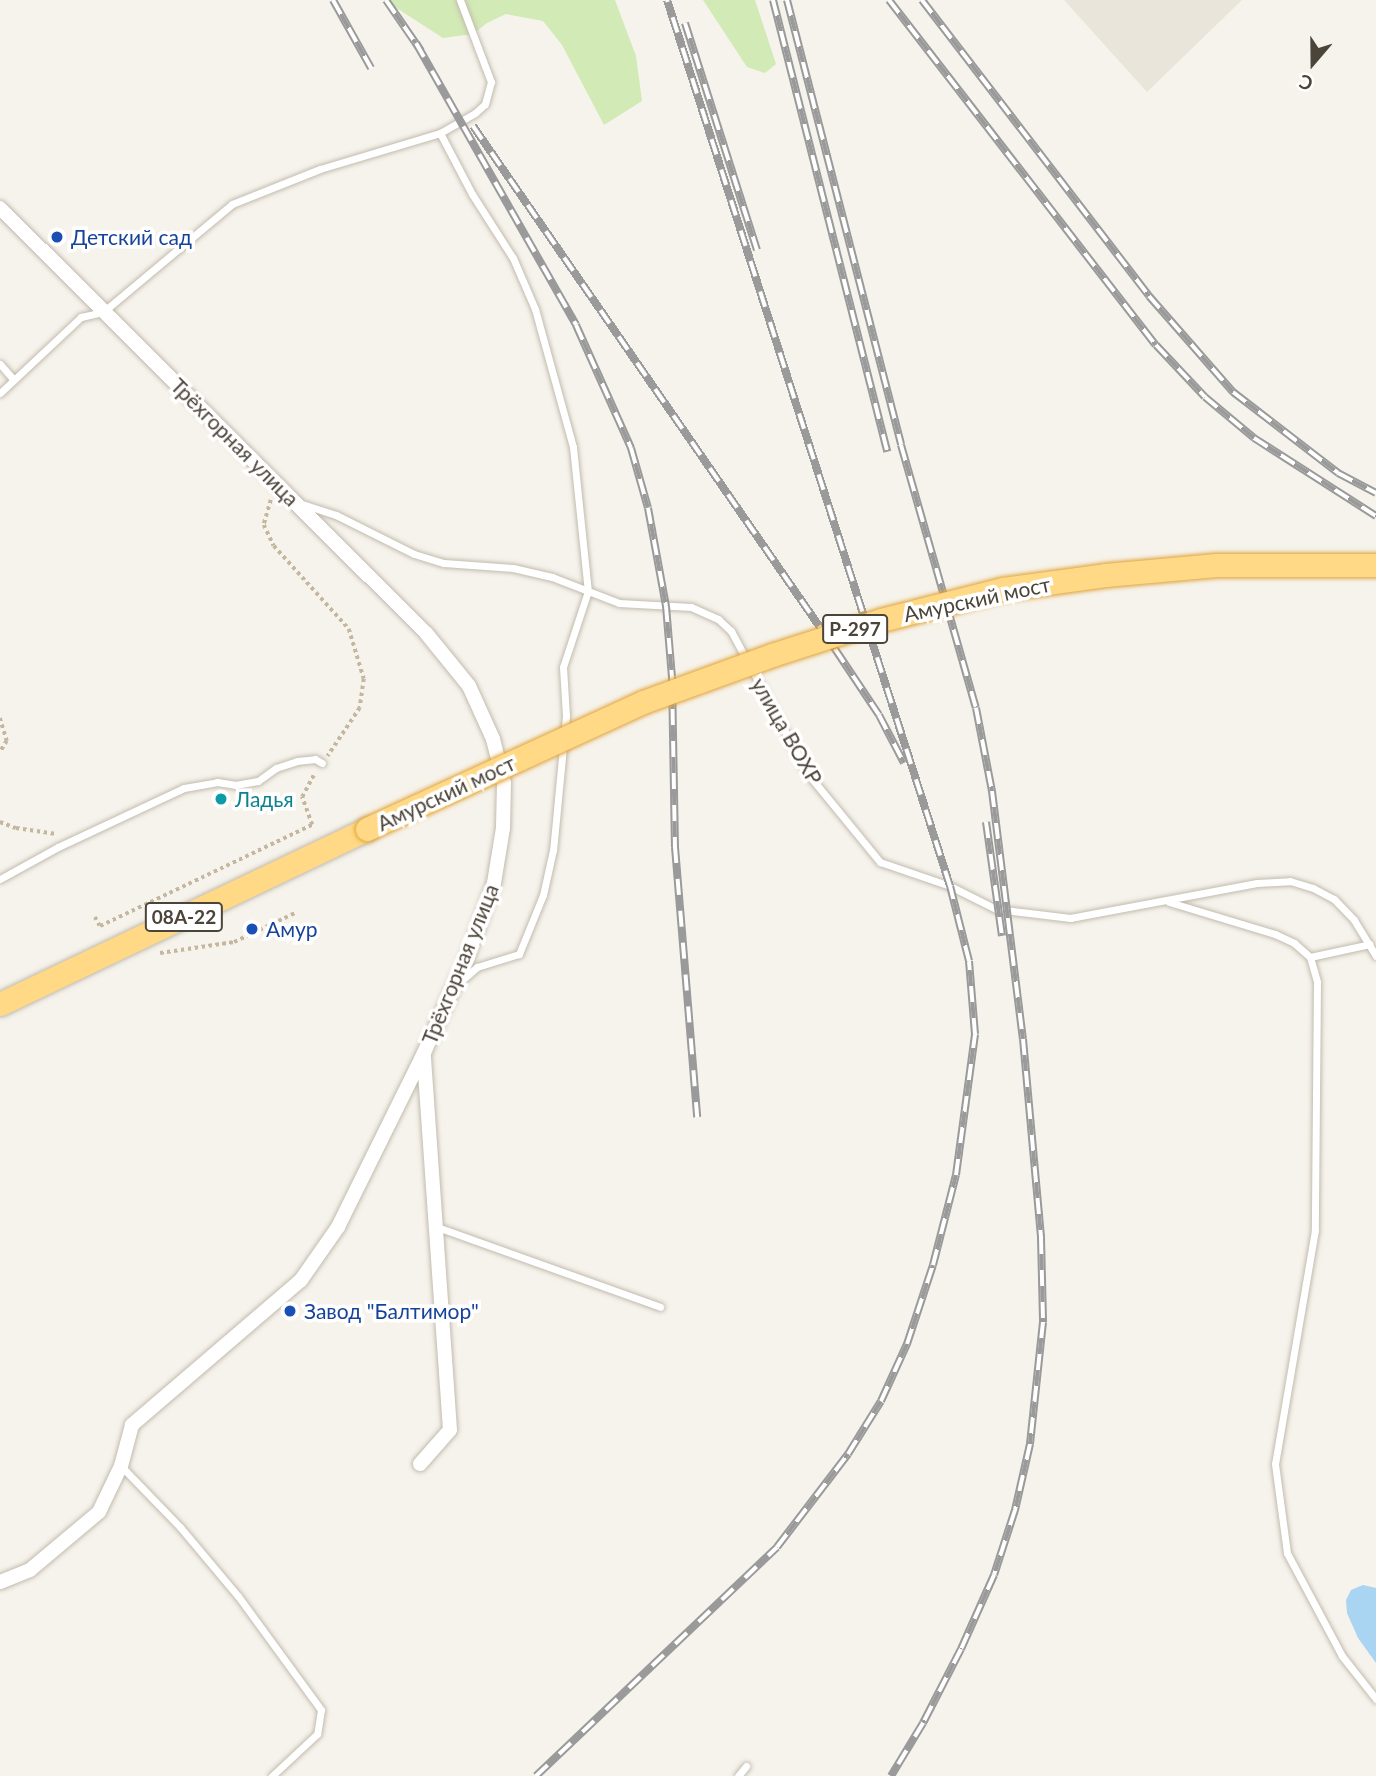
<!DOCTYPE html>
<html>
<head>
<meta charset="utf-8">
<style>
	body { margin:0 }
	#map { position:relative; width:1376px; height:1776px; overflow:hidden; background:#f6f3ec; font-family:Lato,sans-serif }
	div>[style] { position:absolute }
	.residential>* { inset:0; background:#eae5da }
	.green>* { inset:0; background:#d2eab5 }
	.water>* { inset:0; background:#a9d4f2 }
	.path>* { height:3.5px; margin-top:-1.75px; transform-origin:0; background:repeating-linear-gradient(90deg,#c4b79f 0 3.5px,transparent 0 7px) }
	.roads { filter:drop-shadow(0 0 2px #c2bbae) drop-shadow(0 0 2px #c2bbae) }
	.service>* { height:7px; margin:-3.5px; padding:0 3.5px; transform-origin:3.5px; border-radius:3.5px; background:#fff }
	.minor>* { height:14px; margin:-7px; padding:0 7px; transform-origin:7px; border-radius:7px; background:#fff }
	.trunk>* { height:23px; margin:-11.5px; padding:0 11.5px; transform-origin:11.5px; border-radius:11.5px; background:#ffd985 }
	.rail>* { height:8px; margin-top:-4px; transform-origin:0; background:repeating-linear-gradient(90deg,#fff 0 16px,#9a9a9a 0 32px); box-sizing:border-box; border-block:2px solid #9a9a9a }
	.bridges { filter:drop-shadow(0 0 2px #e0a43c) drop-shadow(0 0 2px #e0a43c) }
	.trunk-bridge>* { height:23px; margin:-11.5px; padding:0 11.5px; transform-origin:11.5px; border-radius:11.5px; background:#ffd985 }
	.dots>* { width:19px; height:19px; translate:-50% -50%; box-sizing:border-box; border:4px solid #fff; border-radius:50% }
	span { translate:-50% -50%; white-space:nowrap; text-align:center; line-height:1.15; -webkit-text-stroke:7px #fff; paint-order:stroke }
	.shield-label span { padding:2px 5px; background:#fff; border:2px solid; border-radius:5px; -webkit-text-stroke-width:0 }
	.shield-label { font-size:19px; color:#4b4439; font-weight:700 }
	.transit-label { font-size:21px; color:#164399 }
	.left { translate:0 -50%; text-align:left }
	.street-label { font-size:21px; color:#4b4439 }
	.culture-label { font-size:21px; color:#0d838f }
	.north { position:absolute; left:1278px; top:28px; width:70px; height:70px; -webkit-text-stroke:5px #fff; paint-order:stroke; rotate:200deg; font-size:19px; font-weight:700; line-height:28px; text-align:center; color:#4b4439 }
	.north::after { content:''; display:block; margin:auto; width:24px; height:32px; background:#4b4439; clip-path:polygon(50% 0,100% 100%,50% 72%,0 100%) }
</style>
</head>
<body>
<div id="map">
	<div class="residential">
		<div style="clip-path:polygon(1064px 0,1242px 0,1147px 92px)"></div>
	</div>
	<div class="green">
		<div style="clip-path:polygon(384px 0,615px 0,636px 56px,642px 101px,604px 125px,562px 45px,543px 21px,506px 14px,487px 23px,473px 34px,443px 38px)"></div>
		<div style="clip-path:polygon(703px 0,755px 0,776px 64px,765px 73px,747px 67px)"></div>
	</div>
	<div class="water">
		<div style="clip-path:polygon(1363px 1585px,1376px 1588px,1376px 1663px,1358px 1638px,1347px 1613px,1346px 1600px,1351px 1590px)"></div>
	</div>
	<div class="path">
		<div style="left:271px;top:500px;width:26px;rotate:106deg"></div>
		<div style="left:264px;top:525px;width:23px;rotate:65deg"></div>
		<div style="left:274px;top:546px;width:112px;rotate:47.9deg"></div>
		<div style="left:349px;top:629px;width:52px;rotate:73.3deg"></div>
		<div style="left:364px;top:679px;width:29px;rotate:98deg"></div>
		<div style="left:360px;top:708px;width:58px;rotate:123.7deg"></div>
		<div style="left:0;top:718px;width:24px;rotate:73deg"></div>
		<div style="left:7px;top:741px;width:13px;rotate:122deg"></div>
		<div style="left:0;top:822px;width:17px;rotate:21deg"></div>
		<div style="left:16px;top:828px;width:41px;rotate:8.3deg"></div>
		<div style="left:95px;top:917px;width:10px;rotate:61deg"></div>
		<div style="left:100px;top:926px;width:235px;rotate:-25.5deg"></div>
		<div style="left:312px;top:825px;width:30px;rotate:-110deg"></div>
		<div style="left:302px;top:797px;width:27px;rotate:-62deg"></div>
		<div style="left:160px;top:953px;width:75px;rotate:-8.5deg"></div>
		<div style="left:234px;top:942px;width:68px;rotate:-25.4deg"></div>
	</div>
	<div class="roads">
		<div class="service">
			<div style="left:440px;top:133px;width:69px;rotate:62.3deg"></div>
			<div style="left:472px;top:194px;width:76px;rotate:57.4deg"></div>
			<div style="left:513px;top:258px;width:56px;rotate:66.7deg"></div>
			<div style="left:535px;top:309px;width:143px;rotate:74.6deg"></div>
			<div style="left:573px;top:447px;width:145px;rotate:84.1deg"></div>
			<div style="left:588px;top:591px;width:80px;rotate:108.2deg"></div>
			<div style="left:563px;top:667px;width:49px;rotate:86.5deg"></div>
			<div style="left:566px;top:716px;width:135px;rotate:95.5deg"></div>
			<div style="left:553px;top:850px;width:46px;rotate:102.5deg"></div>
			<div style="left:543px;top:895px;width:64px;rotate:112.1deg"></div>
			<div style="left:519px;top:954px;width:44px;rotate:162.8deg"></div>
			<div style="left:477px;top:967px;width:21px;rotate:139deg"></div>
			<div style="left:0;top:364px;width:21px;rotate:49deg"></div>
			<div style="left:0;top:393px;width:111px;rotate:-43.2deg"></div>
			<div style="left:81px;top:317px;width:23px;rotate:-13deg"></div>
			<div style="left:103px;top:312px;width:168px;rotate:-39.9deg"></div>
			<div style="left:232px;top:204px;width:95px;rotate:-21.7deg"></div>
			<div style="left:320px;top:169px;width:125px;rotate:-16.7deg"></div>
			<div style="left:440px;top:133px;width:40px;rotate:-29.7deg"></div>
			<div style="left:475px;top:113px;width:13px;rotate:-42deg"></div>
			<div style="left:485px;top:104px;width:23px;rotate:-75deg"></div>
			<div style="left:491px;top:82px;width:88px;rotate:-110.7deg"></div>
			<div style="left:302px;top:504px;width:36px;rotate:18deg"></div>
			<div style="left:336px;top:515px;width:87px;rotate:26.6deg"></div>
			<div style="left:414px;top:554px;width:31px;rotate:17deg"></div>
			<div style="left:444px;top:563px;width:69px;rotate:4.1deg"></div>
			<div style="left:513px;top:568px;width:40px;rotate:13deg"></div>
			<div style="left:552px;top:577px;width:72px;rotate:21.2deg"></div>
			<div style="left:619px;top:603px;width:72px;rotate:3.2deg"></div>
			<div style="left:691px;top:607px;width:30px;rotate:24deg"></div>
			<div style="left:718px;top:619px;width:18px;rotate:43deg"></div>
			<div style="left:731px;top:631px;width:162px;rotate:61.7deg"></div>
			<div style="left:808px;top:774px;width:114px;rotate:50.7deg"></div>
			<div style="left:880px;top:862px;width:74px;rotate:18.9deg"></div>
			<div style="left:950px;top:886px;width:51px;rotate:26.6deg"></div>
			<div style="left:996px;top:909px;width:75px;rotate:6.9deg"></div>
			<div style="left:1070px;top:918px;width:190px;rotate:-10.6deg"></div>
			<div style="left:1257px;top:883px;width:33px;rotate:-3deg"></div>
			<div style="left:1290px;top:881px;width:24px;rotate:17deg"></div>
			<div style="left:1313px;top:888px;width:24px;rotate:28deg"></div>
			<div style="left:1334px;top:899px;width:29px;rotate:46deg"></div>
			<div style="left:1354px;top:920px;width:42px;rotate:58.6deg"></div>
			<div style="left:0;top:879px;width:66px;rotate:-28.9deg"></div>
			<div style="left:58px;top:847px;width:139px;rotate:-25.1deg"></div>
			<div style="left:184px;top:788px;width:34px;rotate:-10deg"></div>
			<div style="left:217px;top:782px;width:18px;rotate:9deg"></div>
			<div style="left:235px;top:785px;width:23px;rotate:-10deg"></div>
			<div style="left:258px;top:781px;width:22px;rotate:-36deg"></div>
			<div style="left:276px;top:768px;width:22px;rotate:-18deg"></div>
			<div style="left:297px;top:761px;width:18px;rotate:-6deg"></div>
			<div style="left:315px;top:759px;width:8px;rotate:30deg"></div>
			<div style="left:1169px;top:902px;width:111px;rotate:16.8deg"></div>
			<div style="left:1275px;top:934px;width:21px;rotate:25deg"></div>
			<div style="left:1294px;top:943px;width:21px;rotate:41deg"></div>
			<div style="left:1310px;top:957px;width:26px;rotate:74deg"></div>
			<div style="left:1317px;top:982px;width:248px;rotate:90.5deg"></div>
			<div style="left:1315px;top:1230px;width:237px;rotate:99.7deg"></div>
			<div style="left:1275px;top:1464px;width:90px;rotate:82.3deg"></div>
			<div style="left:1287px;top:1553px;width:117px;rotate:61.9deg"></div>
			<div style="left:1342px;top:1656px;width:55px;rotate:51.7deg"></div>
			<div style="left:1310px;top:957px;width:61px;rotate:-12.2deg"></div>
			<div style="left:437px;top:1227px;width:237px;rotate:19.7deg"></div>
			<div style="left:121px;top:1466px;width:85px;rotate:46deg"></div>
			<div style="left:180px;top:1527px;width:90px;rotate:50deg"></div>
			<div style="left:238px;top:1596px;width:141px;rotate:53.9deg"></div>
			<div style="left:321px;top:1710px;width:24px;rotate:99deg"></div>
			<div style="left:317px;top:1734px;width:62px;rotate:137deg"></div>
			<div style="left:738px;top:1776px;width:13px;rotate:-51deg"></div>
		</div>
		<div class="minor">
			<div style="left:0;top:208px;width:602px;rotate:44.93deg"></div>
			<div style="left:426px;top:633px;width:68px;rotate:50.9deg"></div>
			<div style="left:469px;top:686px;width:58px;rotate:65.6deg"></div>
			<div style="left:493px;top:739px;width:45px;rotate:76deg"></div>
			<div style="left:504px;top:783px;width:45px;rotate:91.3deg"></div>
			<div style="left:503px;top:828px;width:56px;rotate:99.3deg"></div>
			<div style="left:494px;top:883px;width:80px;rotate:109.8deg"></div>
			<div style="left:467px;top:958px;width:104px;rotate:114.4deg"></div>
			<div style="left:424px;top:1053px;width:194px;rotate:116.3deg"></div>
			<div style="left:338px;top:1227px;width:65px;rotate:124.9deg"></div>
			<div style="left:301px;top:1280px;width:223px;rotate:139.4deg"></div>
			<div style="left:132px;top:1425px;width:42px;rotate:105deg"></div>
			<div style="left:121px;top:1466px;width:51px;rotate:115.6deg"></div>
			<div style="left:99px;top:1512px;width:90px;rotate:140deg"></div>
			<div style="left:30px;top:1570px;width:32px;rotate:158deg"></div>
			<div style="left:420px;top:1464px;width:45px;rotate:-48.6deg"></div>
			<div style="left:450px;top:1430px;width:377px;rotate:-94deg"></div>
		</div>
		<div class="trunk">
			<div style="left:0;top:1004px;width:407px;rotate:-25.5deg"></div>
		</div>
	</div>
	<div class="rail">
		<div style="left:333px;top:0;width:78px;rotate:60.8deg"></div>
		<div style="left:386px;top:0;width:62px;rotate:55.5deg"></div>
		<div style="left:773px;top:0;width:466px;rotate:75.8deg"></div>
		<div style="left:787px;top:0;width:459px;rotate:75.6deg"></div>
		<div style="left:901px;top:445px;width:273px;rotate:74.1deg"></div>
		<div style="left:976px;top:708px;width:85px;rotate:79.1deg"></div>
		<div style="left:992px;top:791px;width:250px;rotate:82.9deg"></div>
		<div style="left:1023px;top:1039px;width:200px;rotate:84.8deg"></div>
		<div style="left:1041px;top:1238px;width:84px;rotate:88.6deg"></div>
		<div style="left:1043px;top:1322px;width:123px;rotate:96.1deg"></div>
		<div style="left:1030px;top:1444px;width:68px;rotate:102.8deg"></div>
		<div style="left:1015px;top:1510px;width:68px;rotate:107.9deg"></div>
		<div style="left:994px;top:1575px;width:81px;rotate:114deg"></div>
		<div style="left:961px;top:1649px;width:83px;rotate:117.2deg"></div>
		<div style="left:923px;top:1723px;width:62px;rotate:121.1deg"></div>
		<div style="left:889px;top:0;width:436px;rotate:52.3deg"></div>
		<div style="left:1156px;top:345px;width:71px;rotate:46.7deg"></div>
		<div style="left:1205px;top:397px;width:64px;rotate:39.9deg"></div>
		<div style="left:1254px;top:438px;width:145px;rotate:32.6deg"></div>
		<div style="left:922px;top:0;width:373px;rotate:52.5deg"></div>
		<div style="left:1149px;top:296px;width:128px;rotate:48.8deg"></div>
		<div style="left:1233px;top:392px;width:133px;rotate:37.6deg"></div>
		<div style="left:1338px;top:473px;width:43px;rotate:27.8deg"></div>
		<div style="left:685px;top:23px;width:238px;rotate:72.4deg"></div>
		<div style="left:416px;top:43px;width:324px;rotate:60.4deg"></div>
		<div style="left:576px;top:325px;width:135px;rotate:65.9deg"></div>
		<div style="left:631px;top:448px;width:62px;rotate:74.2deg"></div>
		<div style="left:648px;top:508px;width:100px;rotate:79.6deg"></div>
		<div style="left:666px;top:606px;width:71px;rotate:85.2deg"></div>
		<div style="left:672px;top:677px;width:170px;rotate:89deg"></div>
		<div style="left:675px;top:847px;width:271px;rotate:85.3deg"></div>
		<div style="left:473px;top:126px;width:636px;rotate:55.31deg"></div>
		<div style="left:835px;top:649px;width:79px;rotate:56.3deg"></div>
		<div style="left:879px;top:715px;width:54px;rotate:62.5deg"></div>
		<div style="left:986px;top:822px;width:115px;rotate:82deg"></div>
		<div style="left:536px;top:1776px;width:332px;rotate:-43.5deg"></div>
		<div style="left:777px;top:1547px;width:117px;rotate:-52.6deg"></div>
		<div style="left:848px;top:1454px;width:62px;rotate:-58.1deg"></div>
		<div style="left:881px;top:1401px;width:63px;rotate:-65.5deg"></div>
		<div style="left:907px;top:1344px;width:83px;rotate:-71.8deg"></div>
		<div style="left:933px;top:1265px;width:93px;rotate:-75.7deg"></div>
		<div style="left:956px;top:1175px;width:142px;rotate:-82.3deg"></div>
		<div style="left:975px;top:1034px;width:73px;rotate:-94.7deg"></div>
		<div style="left:969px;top:961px;width:77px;rotate:-104.2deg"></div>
		<div style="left:950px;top:886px;width:930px;rotate:-107.71deg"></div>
	</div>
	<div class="bridges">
		<div class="trunk-bridge">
			<div style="left:367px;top:829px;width:304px;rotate:-24.7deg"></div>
			<div style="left:643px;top:702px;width:137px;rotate:-20deg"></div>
			<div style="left:772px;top:655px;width:114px;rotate:-17.8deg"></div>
			<div style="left:881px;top:620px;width:126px;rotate:-14.3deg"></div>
			<div style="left:1003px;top:589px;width:103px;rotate:-7.8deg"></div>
			<div style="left:1105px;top:575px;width:112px;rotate:-5.1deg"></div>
			<div style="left:1217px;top:565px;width:159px"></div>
		</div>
	</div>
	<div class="dots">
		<div style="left:57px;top:237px;background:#1a4fb4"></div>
		<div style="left:221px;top:799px;background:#0f9aa8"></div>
		<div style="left:252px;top:929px;background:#1a4fb4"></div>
		<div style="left:290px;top:1311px;background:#1a4fb4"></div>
	</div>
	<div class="shield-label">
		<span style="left:855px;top:629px">Р-297</span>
		<span style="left:184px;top:917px">08А-22</span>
	</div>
	<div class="transit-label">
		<span class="left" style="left:71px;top:237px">Детский сад</span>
		<span class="left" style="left:266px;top:929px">Амур</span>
		<span class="left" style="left:304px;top:1311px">Завод "Балтимор"</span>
	</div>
	<div class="street-label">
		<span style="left:235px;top:442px;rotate:45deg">Трёхгорная улица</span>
		<span style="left:977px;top:599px;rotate:-12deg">Амурский мост</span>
		<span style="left:787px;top:731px;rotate:60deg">улица ВОХР</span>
		<span style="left:446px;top:793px;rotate:-25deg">Амурский мост</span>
		<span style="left:460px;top:964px;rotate:-68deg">Трёхгорная улица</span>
	</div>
	<div class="culture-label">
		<span class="left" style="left:235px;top:799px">Ладья</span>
	</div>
	<div class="north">С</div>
</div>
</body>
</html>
